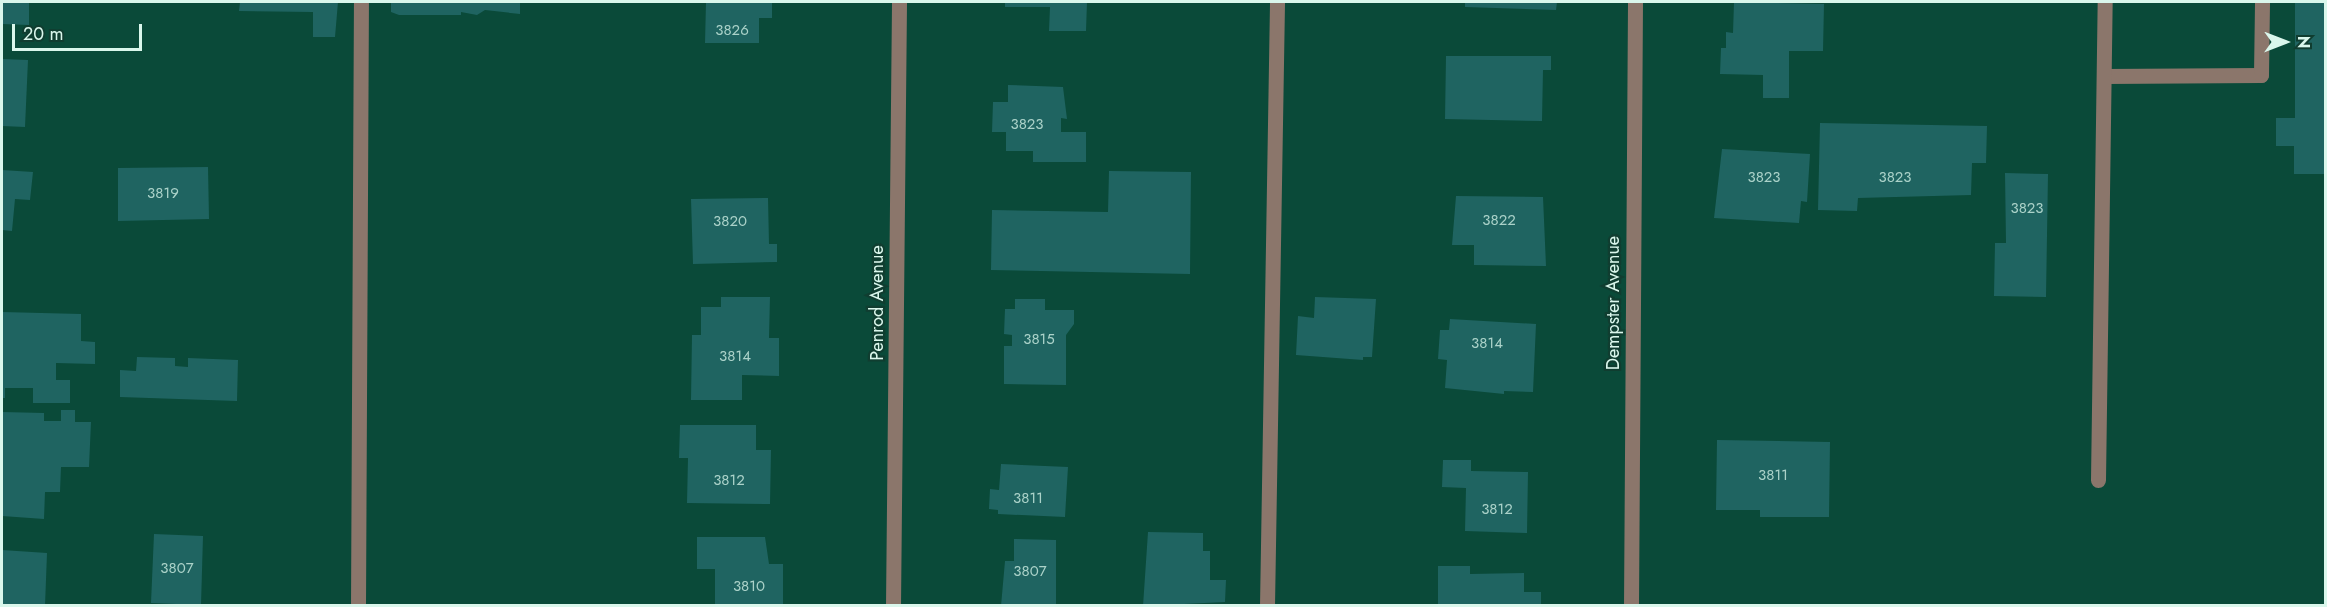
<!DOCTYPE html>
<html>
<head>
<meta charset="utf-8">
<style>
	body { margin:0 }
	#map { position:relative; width:2327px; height:607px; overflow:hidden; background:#0a4a39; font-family:Jost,sans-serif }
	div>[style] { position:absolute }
	.building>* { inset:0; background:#1f6461 }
	.minor>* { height:15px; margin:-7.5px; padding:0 7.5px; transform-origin:7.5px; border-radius:7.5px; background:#8b766b }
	span { translate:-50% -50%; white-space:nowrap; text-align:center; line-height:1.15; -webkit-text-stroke:4.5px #103d30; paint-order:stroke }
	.number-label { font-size:15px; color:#abd2c9 }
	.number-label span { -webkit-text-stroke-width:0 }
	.street-label { font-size:18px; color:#daf7ec }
	.frame { position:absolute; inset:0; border:3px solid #daf7ec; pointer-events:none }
	.north { position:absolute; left:2255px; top:12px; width:60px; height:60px; -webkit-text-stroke:4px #103d30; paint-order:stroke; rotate:90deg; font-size:16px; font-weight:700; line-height:24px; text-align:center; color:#daf7ec }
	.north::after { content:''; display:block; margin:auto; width:21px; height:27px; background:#daf7ec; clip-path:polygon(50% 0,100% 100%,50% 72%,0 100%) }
	.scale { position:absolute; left:12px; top:24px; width:130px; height:27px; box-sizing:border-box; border:3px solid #daf7ec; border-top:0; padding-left:8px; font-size:18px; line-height:21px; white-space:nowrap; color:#daf7ec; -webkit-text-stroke:4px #103d30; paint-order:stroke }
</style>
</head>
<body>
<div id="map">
	<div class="building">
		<div style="clip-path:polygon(2px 2px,29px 2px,29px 25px,2px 24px)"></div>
		<div style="clip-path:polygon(240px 2px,338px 2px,335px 37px,313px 37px,313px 12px,239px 11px)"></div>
		<div style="clip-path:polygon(391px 2px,520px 2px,520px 14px,485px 10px,477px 15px,461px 12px,461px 15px,399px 15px,391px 12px)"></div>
		<div style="clip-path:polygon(706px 2px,772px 2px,772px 18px,759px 18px,759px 43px,705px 43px)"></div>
		<div style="clip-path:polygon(1005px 2px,1087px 2px,1086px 31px,1049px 31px,1050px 7px,1005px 7px)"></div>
		<div style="clip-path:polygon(1465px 2px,1557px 2px,1556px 10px,1465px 7px)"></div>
		<div style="clip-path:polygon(1734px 2px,1824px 4px,1823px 51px,1789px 51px,1789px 98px,1763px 98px,1763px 75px,1720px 74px,1721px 48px,1726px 48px,1726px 32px,1733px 33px)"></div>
		<div style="clip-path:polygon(2295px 2px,2326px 2px,2326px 174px,2294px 174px,2294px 146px,2276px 146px,2276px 118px,2295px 118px)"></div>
		<div style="clip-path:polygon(1446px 56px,1551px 56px,1551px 70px,1543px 70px,1542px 121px,1445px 119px)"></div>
		<div style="clip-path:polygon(2px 59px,28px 60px,25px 127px,2px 126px)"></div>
		<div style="clip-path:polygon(1008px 85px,1063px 87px,1067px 119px,1061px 118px,1061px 132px,1086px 132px,1086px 162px,1033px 162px,1033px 151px,1006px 151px,1006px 132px,992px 132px,993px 102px,1008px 102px)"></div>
		<div style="clip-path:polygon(1820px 123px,1987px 126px,1986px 163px,1972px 163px,1971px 195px,1858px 198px,1857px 211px,1818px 210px)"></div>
		<div style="clip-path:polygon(1722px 149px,1810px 154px,1807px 202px,1801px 201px,1799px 223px,1714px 218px)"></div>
		<div style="clip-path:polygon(208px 167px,209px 219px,118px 221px,118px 168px)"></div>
		<div style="clip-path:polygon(2px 170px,33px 172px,30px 200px,15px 199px,12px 231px,2px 230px)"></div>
		<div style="clip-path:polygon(1109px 171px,1191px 172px,1190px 274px,991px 270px,992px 210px,1108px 212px)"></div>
		<div style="clip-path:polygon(2005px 173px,2048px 174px,2046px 297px,1994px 296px,1995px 243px,2006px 243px)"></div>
		<div style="clip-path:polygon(1456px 196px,1543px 197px,1546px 266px,1474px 265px,1474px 245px,1452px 245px)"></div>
		<div style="clip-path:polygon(768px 198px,769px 244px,777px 244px,777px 262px,693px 264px,691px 199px)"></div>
		<div style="clip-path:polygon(721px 297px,770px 297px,769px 338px,779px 338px,779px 376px,742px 375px,742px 400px,691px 400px,692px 335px,701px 335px,701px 307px,721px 307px)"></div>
		<div style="clip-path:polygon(1315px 297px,1376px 299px,1372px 357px,1363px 357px,1363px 360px,1296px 355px,1298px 316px,1314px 318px)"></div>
		<div style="clip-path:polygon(1015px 299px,1045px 299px,1045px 310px,1074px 310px,1074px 324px,1066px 335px,1066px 385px,1004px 384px,1004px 346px,1012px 346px,1012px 335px,1004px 334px,1005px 309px,1015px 309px)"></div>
		<div style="clip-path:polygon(2px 312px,81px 314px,81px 341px,95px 342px,95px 364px,56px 363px,56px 380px,70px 380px,70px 403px,33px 403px,33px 388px,5px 388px,5px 398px,2px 398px)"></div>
		<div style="clip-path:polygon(1450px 319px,1536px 324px,1533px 392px,1504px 391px,1504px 394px,1445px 388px,1447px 360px,1438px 359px,1440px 330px,1449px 330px)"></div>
		<div style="clip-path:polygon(137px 357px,175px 358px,175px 366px,188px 367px,188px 358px,238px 360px,237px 401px,120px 397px,120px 370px,136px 371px)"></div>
		<div style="clip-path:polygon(61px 410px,75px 410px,75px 422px,91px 422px,89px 467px,61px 467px,60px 492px,45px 492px,44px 519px,2px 516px,2px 412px,44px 413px,44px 421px,61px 421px)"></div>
		<div style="clip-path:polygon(680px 425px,756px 425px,756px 450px,771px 450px,770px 504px,687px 503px,688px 458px,679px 458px)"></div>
		<div style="clip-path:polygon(1717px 440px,1830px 442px,1829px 517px,1760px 517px,1760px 510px,1716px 510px)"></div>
		<div style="clip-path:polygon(1443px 460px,1471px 460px,1471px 471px,1528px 472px,1527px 533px,1465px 531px,1466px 488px,1442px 487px)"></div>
		<div style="clip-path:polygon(1001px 464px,1068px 467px,1065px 517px,998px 514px,998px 510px,989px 509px,990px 489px,999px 490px)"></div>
		<div style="clip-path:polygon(1148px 532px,1203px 533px,1203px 551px,1210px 551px,1210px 580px,1226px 580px,1225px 602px,1143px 606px)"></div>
		<div style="clip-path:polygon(154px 534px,203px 536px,201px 605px,151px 603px)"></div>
		<div style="clip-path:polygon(697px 537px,765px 537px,769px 564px,783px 564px,783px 606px,715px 606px,715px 569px,697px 569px)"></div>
		<div style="clip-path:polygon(1014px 539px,1056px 540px,1056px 606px,1001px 606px,1005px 561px,1014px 561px)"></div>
		<div style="clip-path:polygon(2px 550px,47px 553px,45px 606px,2px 606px)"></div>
		<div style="clip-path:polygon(1438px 566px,1470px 566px,1470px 574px,1524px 573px,1524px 592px,1541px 592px,1541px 606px,1438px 606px)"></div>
	</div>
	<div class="minor">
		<div style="left:2104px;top:76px;width:157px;rotate:-0.4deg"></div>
		<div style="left:2261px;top:75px;width:73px;rotate:-89.2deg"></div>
		<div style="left:2098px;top:480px;width:478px;rotate:-89.2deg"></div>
		<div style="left:358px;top:606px;width:604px;rotate:-89.72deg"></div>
		<div style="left:893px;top:606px;width:604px;rotate:-89.43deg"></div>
		<div style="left:1267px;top:606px;width:604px;rotate:-89.05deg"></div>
		<div style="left:1631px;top:606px;width:604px;rotate:-89.62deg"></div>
	</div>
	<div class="number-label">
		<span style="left:732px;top:31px">3826</span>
		<span style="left:1027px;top:125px">3823</span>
		<span style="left:1764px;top:178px">3823</span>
		<span style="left:1895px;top:178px">3823</span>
		<span style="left:163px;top:194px">3819</span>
		<span style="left:2027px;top:209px">3823</span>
		<span style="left:1499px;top:221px">3822</span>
		<span style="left:730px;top:222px">3820</span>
		<span style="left:1039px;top:340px">3815</span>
		<span style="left:1487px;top:344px">3814</span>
		<span style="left:735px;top:357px">3814</span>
		<span style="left:1773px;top:476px">3811</span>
		<span style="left:729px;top:481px">3812</span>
		<span style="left:1028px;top:499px">3811</span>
		<span style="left:1497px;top:510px">3812</span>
		<span style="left:177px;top:569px">3807</span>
		<span style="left:1030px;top:572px">3807</span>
		<span style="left:749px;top:587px">3810</span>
	</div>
	<div class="street-label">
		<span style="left:877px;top:303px;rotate:-90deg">Penrod Avenue</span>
		<span style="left:1613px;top:303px;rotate:-90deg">Dempster Avenue</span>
	</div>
	<div class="frame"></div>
	<div class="north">N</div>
	<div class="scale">20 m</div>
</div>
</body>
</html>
